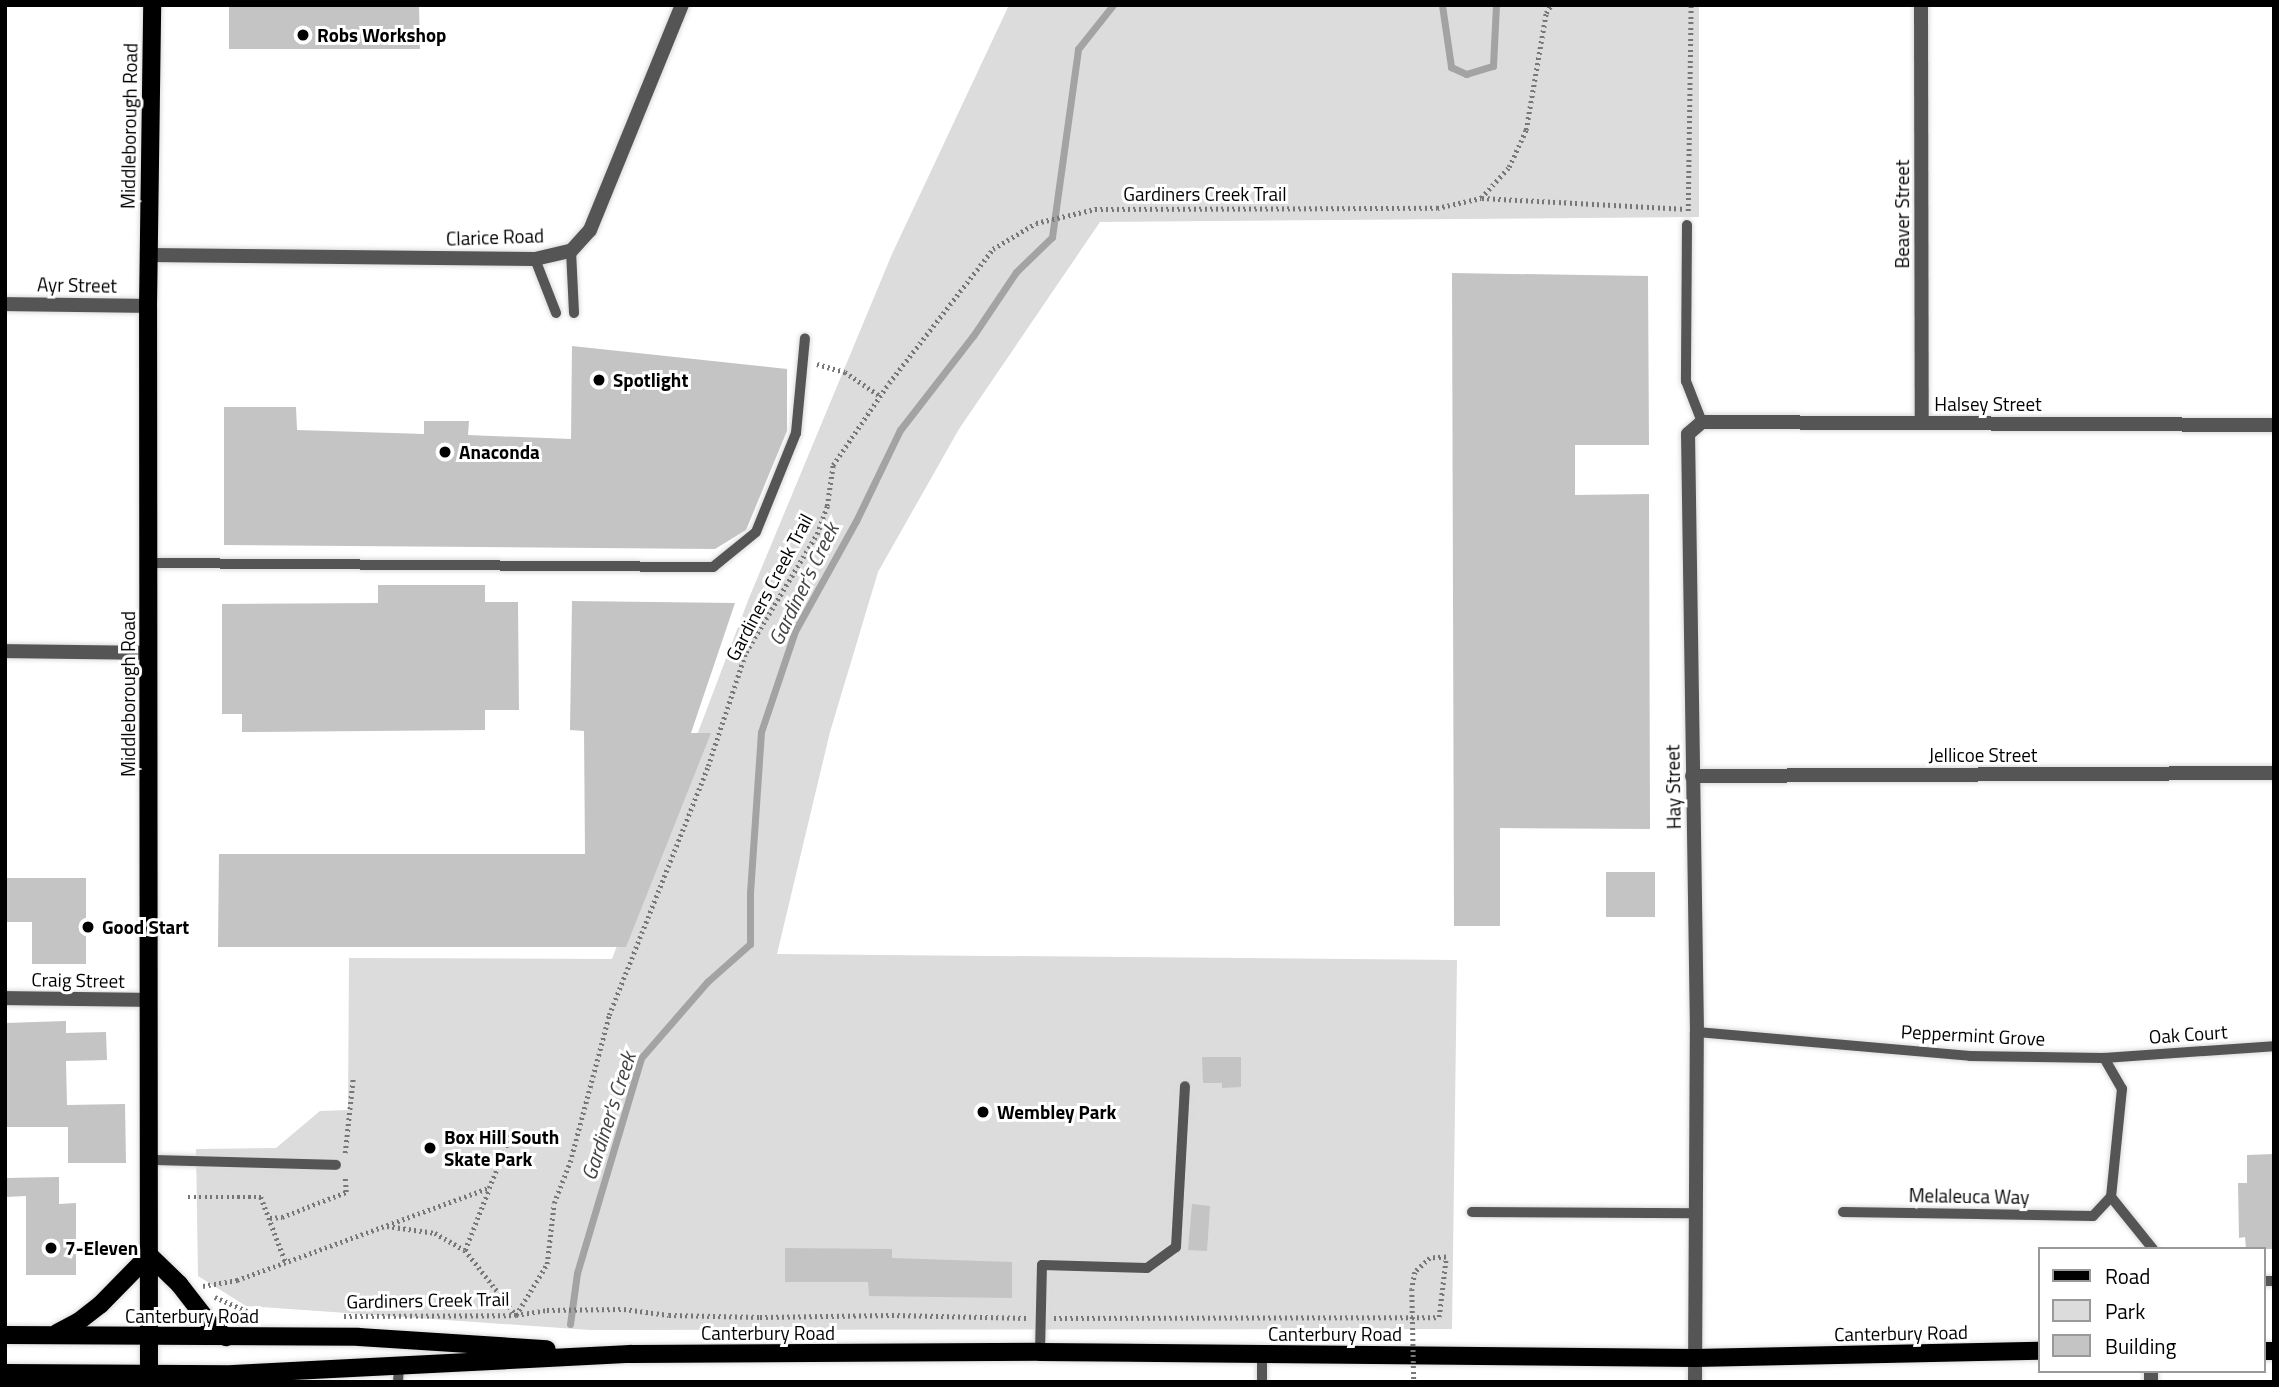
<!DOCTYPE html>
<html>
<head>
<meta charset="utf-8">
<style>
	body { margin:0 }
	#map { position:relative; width:2279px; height:1387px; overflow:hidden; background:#fff; font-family:"Titillium Web",sans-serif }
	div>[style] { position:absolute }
	.green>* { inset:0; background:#dcdcdc }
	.stream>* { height:7px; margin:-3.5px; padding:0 3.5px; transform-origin:3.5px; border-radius:3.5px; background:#a3a3a3 }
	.building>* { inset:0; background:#c4c4c4 }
	.path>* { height:4.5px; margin-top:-2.25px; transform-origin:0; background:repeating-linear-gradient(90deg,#777 0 2px,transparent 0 5.5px) }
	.roads { filter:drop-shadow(0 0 2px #dbdbdb) drop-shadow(0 0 2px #dbdbdb) }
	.service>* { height:10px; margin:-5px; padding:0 5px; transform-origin:5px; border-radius:5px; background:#555 }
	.minor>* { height:14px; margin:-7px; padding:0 7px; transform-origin:7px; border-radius:7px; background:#555 }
	.primary>* { height:18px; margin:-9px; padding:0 9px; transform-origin:9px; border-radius:9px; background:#000 }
	.path-bridge>* { height:4.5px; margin-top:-2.25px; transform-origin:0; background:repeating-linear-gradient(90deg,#777 0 2px,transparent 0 5.5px) }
	.dots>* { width:19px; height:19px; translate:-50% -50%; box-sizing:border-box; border:4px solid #fff; border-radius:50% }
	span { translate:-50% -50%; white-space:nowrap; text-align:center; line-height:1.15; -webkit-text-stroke:6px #fff; paint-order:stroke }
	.poi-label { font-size:19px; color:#000; font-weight:700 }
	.left { translate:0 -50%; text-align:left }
	.street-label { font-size:19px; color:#000 }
	.water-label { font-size:21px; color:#444; font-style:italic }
	.frame { position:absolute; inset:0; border:7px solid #000; pointer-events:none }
	.legend { position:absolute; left:2038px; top:1247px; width:228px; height:126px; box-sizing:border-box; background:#fff; border:2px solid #999; margin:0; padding:9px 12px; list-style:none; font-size:21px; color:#000 }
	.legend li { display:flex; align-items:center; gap:14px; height:35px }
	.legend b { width:35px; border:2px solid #999 }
</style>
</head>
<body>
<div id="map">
	<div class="green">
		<div style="clip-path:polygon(1009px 5px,1699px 5px,1699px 217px,1100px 222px,959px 429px,878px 572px,830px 732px,777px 954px,1457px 960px,1452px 1329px,590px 1330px,246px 1306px,198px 1276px,196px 1149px,276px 1148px,320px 1111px,348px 1110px,349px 958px,612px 959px,749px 598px,892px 254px)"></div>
	</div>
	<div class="stream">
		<div style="left:1442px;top:5px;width:63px;rotate:81.7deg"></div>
		<div style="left:1451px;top:67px;width:17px;rotate:25deg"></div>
		<div style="left:1466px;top:74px;width:28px;rotate:-17deg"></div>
		<div style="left:1493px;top:66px;width:61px;rotate:-87.2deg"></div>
		<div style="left:570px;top:1324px;width:51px;rotate:-82.2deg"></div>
		<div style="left:577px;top:1273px;width:224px;rotate:-73.4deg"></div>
		<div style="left:641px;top:1058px;width:101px;rotate:-49deg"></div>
		<div style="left:707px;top:982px;width:57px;rotate:-41.5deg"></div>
		<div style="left:750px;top:944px;width:51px;rotate:-90deg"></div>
		<div style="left:750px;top:893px;width:161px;rotate:-86.1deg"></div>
		<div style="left:761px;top:732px;width:107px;rotate:-71.4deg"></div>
		<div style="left:795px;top:631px;width:126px;rotate:-61deg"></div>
		<div style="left:856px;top:521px;width:101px;rotate:-64.2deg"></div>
		<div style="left:900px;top:430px;width:119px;rotate:-52.2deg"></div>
		<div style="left:973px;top:336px;width:77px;rotate:-56.1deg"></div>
		<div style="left:1016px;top:272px;width:50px;rotate:-44.2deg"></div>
		<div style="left:1052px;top:237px;width:190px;rotate:-82.1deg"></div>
		<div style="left:1078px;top:49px;width:56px;rotate:-51.5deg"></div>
	</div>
	<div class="building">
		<div style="clip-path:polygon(229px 5px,419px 5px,420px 49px,229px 49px)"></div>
		<div style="clip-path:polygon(1452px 273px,1648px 276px,1649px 445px,1575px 445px,1575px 495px,1649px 494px,1650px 829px,1500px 828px,1500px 926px,1454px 926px)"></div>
		<div style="clip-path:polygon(572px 346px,787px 369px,787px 431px,746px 530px,715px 549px,224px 545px,224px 407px,296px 407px,297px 430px,424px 434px,424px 421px,469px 421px,468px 435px,571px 439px)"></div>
		<div style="clip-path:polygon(378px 585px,485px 585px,485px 602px,518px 602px,519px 710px,485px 710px,485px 730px,242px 732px,242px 714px,222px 714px,222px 604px,378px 603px)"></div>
		<div style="clip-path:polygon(572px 601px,735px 603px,691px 733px,711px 733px,626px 947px,218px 947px,219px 854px,585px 854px,584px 731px,570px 730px)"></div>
		<div style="clip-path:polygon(1606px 872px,1655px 872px,1655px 917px,1606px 917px)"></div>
		<div style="clip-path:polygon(5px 878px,86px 878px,86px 964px,32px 964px,32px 922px,5px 922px)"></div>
		<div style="clip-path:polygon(66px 1021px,66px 1033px,106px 1032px,107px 1060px,66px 1061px,67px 1105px,125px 1104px,126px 1163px,68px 1163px,68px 1127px,5px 1127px,5px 1023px)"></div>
		<div style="clip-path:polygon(1202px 1057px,1241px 1057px,1241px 1087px,1222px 1088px,1222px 1083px,1203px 1083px)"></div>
		<div style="clip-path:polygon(2274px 1154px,2274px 1249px,2246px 1249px,2245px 1237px,2239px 1238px,2238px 1183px,2247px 1183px,2247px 1155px)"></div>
		<div style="clip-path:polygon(59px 1177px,59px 1204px,76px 1203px,76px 1275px,26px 1275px,26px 1196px,5px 1197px,5px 1178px)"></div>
		<div style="clip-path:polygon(1192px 1204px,1210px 1206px,1207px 1251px,1188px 1250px)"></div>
		<div style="clip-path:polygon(785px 1248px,892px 1249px,892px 1258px,1012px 1262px,1012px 1298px,869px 1296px,868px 1282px,785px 1282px)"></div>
	</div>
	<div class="path">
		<div style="left:1482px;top:198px;width:201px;rotate:3.1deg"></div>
		<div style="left:1688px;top:211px;width:206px;rotate:-89.2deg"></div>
		<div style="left:817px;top:364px;width:29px;rotate:16deg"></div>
		<div style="left:845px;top:372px;width:42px;rotate:34.4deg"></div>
		<div style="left:345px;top:1153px;width:75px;rotate:-83.9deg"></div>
		<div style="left:188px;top:1197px;width:73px"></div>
		<div style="left:261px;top:1197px;width:71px;rotate:69.3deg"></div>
		<div style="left:270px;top:1218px;width:12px;rotate:-5deg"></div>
		<div style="left:282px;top:1217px;width:69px;rotate:-21.3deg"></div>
		<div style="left:346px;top:1192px;width:16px;rotate:-94deg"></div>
		<div style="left:387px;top:1226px;width:49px;rotate:8.3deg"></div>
		<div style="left:435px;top:1233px;width:34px;rotate:30deg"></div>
		<div style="left:465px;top:1250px;width:83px;rotate:51.9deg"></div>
		<div style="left:516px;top:1315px;width:31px;rotate:-9deg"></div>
		<div style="left:547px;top:1310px;width:77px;rotate:-0.7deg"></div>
		<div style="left:624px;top:1309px;width:45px;rotate:7.6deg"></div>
		<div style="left:669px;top:1315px;width:91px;rotate:1.3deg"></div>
		<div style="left:760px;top:1317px;width:132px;rotate:-0.9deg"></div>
		<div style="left:892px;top:1315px;width:135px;rotate:1.3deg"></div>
		<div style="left:465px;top:1250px;width:66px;rotate:-68.5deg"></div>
		<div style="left:203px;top:1286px;width:35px;rotate:-10deg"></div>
		<div style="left:237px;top:1280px;width:268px;rotate:-20.1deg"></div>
		<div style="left:489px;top:1188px;width:64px;rotate:-67.9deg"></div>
		<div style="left:215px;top:1297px;width:47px;rotate:23.8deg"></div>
		<div style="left:344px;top:1316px;width:172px;rotate:-0.3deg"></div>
		<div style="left:516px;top:1315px;width:60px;rotate:-58.7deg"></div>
		<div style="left:547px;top:1264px;width:61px;rotate:-83.5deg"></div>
		<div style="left:554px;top:1203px;width:44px;rotate:-68.7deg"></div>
		<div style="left:570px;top:1162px;width:152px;rotate:-75.1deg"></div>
		<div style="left:609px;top:1015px;width:268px;rotate:-68.3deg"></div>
		<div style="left:708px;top:766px;width:120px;rotate:-71.6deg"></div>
		<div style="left:746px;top:652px;width:138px;rotate:-59deg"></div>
		<div style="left:817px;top:534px;width:30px;rotate:-70deg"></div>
		<div style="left:827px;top:506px;width:41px;rotate:-81.7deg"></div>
		<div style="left:833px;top:465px;width:99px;rotate:-55.7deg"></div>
		<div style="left:889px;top:383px;width:170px;rotate:-52.2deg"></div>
		<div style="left:993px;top:249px;width:50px;rotate:-31.2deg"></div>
		<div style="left:1036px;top:223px;width:61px;rotate:-13.3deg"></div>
		<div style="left:1095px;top:209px;width:342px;rotate:-0.2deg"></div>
		<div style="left:1437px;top:208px;width:45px;rotate:-12.8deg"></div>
		<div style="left:1481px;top:198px;width:42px;rotate:-47.9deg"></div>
		<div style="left:1509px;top:167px;width:41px;rotate:-65.3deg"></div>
		<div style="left:1526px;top:130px;width:119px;rotate:-80.3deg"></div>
		<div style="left:1546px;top:13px;width:9px;rotate:-58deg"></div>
		<div style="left:1054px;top:1318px;width:385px;rotate:-0.1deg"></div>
		<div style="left:1439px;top:1317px;width:60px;rotate:-83.3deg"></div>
		<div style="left:1446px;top:1257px;width:16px;rotate:176deg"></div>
		<div style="left:1430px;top:1258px;width:21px;rotate:137deg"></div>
		<div style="left:1415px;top:1272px;width:17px;rotate:100deg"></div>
	</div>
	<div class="roads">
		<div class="service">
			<div style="left:1687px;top:225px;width:156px;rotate:90.4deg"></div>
			<div style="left:1686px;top:381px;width:44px;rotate:68.7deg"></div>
			<div style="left:571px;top:251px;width:62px;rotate:87.2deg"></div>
			<div style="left:535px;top:259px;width:58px;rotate:68.7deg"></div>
			<div style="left:149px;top:563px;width:564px;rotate:0.41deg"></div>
			<div style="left:713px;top:567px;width:55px;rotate:-39.1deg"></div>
			<div style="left:756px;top:532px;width:107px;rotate:-68deg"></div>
			<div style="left:796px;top:433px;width:95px;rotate:-84.6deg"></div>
			<div style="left:1697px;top:1032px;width:274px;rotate:5deg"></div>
			<div style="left:1970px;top:1056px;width:134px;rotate:0.9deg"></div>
			<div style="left:2104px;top:1058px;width:170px;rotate:-4deg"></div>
			<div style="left:150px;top:1160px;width:186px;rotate:1.5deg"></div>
			<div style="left:2111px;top:1197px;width:67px;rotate:51.1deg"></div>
			<div style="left:1472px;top:1212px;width:224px;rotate:0.3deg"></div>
			<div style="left:1843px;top:1212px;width:250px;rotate:0.9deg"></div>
			<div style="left:2093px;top:1216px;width:26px;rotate:-47deg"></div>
			<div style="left:2111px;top:1197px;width:109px;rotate:-84.2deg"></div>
			<div style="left:2122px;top:1089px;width:36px;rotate:-120deg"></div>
			<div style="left:2263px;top:1281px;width:11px"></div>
			<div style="left:1040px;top:1352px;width:87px;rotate:-88.7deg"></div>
			<div style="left:1042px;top:1265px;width:105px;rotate:1.6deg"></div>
			<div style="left:1147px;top:1268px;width:36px;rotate:-36deg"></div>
			<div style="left:1176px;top:1247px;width:161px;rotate:-86.8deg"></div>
			<div style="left:398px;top:1382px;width:16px;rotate:-86deg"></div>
			<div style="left:1262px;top:1382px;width:28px;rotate:-90deg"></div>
		</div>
		<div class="minor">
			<div style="left:1921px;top:5px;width:418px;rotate:89.9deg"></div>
			<div style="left:148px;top:255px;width:387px;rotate:0.6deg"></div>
			<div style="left:535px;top:259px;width:37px;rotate:-13deg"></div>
			<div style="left:571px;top:251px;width:28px;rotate:-48deg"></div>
			<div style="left:590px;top:230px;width:243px;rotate:-67.8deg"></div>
			<div style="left:5px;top:304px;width:143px;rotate:0.8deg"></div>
			<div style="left:5px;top:651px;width:144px;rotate:0.8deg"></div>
			<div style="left:1692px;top:776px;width:582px;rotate:-0.3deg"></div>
			<div style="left:5px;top:998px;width:145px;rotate:0.8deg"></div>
			<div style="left:1695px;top:1382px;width:350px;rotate:-89.7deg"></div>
			<div style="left:1697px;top:1032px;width:598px;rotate:-90.86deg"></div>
			<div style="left:1688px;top:434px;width:18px;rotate:-41deg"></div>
			<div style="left:1702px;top:422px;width:572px;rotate:0.3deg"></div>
			<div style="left:2151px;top:1382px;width:11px;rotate:-90deg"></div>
		</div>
		<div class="primary">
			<div style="left:149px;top:1255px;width:42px;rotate:44deg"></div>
			<div style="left:179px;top:1284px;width:51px;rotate:52.2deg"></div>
			<div style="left:210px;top:1324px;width:21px;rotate:39deg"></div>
			<div style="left:57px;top:1333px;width:24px;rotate:-28deg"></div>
			<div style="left:78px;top:1322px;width:28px;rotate:-38deg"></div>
			<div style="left:100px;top:1305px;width:70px;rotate:-45.6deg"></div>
			<div style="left:5px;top:1335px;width:354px;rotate:0.3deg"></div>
			<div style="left:359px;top:1337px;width:188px;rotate:3.7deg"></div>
			<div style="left:2263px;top:1351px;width:11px"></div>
			<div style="left:5px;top:1373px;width:228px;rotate:0.3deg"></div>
			<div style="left:233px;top:1374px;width:398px;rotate:-2.9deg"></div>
			<div style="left:630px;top:1354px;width:410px;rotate:-0.3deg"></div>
			<div style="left:1040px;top:1352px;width:655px;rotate:0.52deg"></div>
			<div style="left:1695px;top:1358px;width:344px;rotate:-1.2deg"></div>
			<div style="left:149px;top:1382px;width:1076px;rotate:-90.05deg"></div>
			<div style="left:148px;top:306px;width:301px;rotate:-89.2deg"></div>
		</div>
	</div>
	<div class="path-bridge">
		<div style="left:1412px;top:1289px;width:93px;rotate:88.8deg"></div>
	</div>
	<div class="dots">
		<div style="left:303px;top:35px;background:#000"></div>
		<div style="left:599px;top:380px;background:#000"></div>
		<div style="left:445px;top:452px;background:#000"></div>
		<div style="left:88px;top:927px;background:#000"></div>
		<div style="left:983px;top:1112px;background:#000"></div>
		<div style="left:430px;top:1148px;background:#000"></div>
		<div style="left:51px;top:1248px;background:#000"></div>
	</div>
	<div class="poi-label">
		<span class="left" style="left:317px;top:35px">Robs Workshop</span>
		<span class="left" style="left:613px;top:380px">Spotlight</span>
		<span class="left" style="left:459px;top:452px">Anaconda</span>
		<span class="left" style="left:102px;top:927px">Good Start</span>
		<span class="left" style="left:997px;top:1112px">Wembley Park</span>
		<span class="left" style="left:444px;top:1148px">Box Hill South<br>Skate Park</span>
		<span class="left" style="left:65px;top:1248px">7-Eleven</span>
	</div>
	<div class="street-label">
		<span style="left:129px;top:126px;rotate:-89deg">Middleborough Road</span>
		<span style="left:1205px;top:194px">Gardiners Creek Trail</span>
		<span style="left:1902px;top:214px;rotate:-90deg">Beaver Street</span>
		<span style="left:495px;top:237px;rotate:-2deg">Clarice Road</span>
		<span style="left:77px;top:285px;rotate:1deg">Ayr Street</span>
		<span style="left:1988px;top:404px">Halsey Street</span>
		<span style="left:769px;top:587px;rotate:-62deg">Gardiners Creek Trail</span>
		<span style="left:128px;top:694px;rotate:-90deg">Middleborough Road</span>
		<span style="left:1983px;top:755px">Jellicoe Street</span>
		<span style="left:1673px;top:787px;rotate:-91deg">Hay Street</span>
		<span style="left:78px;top:980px;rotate:1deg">Craig Street</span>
		<span style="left:2188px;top:1034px;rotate:-4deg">Oak Court</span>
		<span style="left:1973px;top:1035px;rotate:3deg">Peppermint Grove</span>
		<span style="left:1969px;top:1196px;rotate:1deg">Melaleuca Way</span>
		<span style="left:428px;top:1300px;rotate:-1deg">Gardiners Creek Trail</span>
		<span style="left:192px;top:1316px">Canterbury Road</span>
		<span style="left:768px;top:1333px">Canterbury Road</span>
		<span style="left:1901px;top:1333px;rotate:-1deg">Canterbury Road</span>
		<span style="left:1335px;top:1334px">Canterbury Road</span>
	</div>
	<div class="water-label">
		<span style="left:803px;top:584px;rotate:-64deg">Gardiner's Creek</span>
		<span style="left:608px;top:1116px;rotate:-72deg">Gardiner's Creek</span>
	</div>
	<div class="frame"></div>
	<ul class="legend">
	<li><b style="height:9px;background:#000"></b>Road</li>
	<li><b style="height:19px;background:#dcdcdc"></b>Park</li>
	<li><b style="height:19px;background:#c4c4c4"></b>Building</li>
	</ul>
</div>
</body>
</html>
